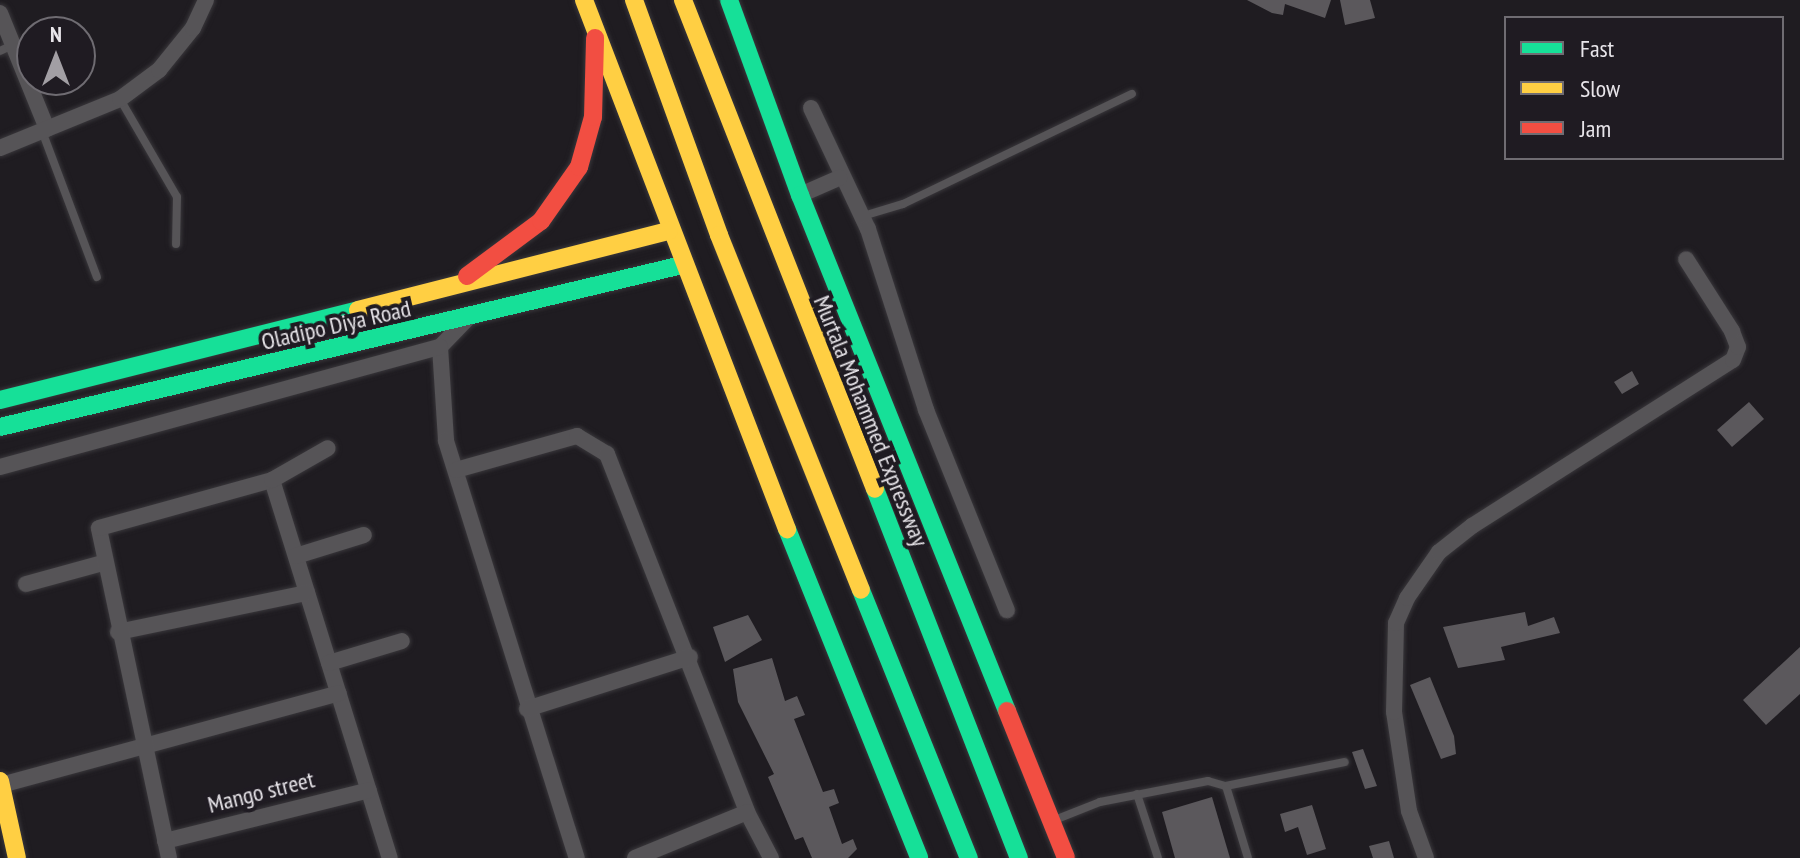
<!DOCTYPE html>
<html>
<head>
<meta charset="utf-8">
<style>
	body { margin:0 }
	#map { position:relative; width:1800px; height:858px; overflow:hidden; background:#1f1c21; font-family:"PT Sans Narrow",sans-serif }
	div>[style] { position:absolute }
	.building>* { inset:0; background:#5b585c }
	.roads { filter:drop-shadow(0 0 2px #39373b) drop-shadow(0 0 2px #39373b) }
	.lane>* { height:8px; margin:-4px; padding:0 4px; transform-origin:4px; border-radius:4px; background:#565457 }
	.street>* { height:16px; margin:-8px; padding:0 8px; transform-origin:8px; border-radius:8px; background:#565457 }
	.fast>* { height:18px; margin:-9px; padding:0 9px; transform-origin:9px; border-radius:9px; background:#16e098 }
	.slow>* { height:18px; margin:-9px; padding:0 9px; transform-origin:9px; border-radius:9px; background:#ffcf43 }
	.jam>* { height:18px; margin:-9px; padding:0 9px; transform-origin:9px; border-radius:9px; background:#f24e42 }
	span { translate:-50% -50%; white-space:nowrap; text-align:center; line-height:1.15; -webkit-text-stroke:8px #1f1b22; paint-order:stroke }
	.street-label { font-size:24px; color:#e8e5ea }
	.legend { position:absolute; left:1504px; top:16px; width:280px; height:144px; box-sizing:border-box; background:#1f1b22; border:2px solid #6f6c72; margin:0; padding:10px 14px; list-style:none; font-size:24px; color:#e8e5ea }
	.legend li { display:flex; align-items:center; gap:16px; height:40px }
	.legend b { width:40px; border:2px solid #6f6c72 }
	.north { position:absolute; left:16px; top:16px; width:80px; height:80px; box-sizing:border-box; background:#1f1b22; border:2px solid #6f6c72; border-radius:50%; rotate:0deg; font-size:22px; font-weight:700; line-height:32px; text-align:center; color:#e8e5ea }
	.north::after { content:''; display:block; margin:auto; width:28px; height:36px; background:#a29fa4; clip-path:polygon(50% 0,100% 100%,50% 72%,0 100%) }
</style>
</head>
<body>
<div id="map">
	<div class="building">
		<div style="clip-path:polygon(1247px 0,1331px 0,1325px 18px,1285px 4px,1283px 15px,1272px 13px)"></div>
		<div style="clip-path:polygon(1340px 0,1370px 0,1375px 18px,1345px 25px)"></div>
		<div style="clip-path:polygon(1632px 371px,1639px 384px,1622px 394px,1614px 382px)"></div>
		<div style="clip-path:polygon(1749px 402px,1764px 419px,1732px 447px,1717px 430px)"></div>
		<div style="clip-path:polygon(1525px 612px,1528px 626px,1554px 617px,1560px 633px,1501px 647px,1505px 660px,1458px 668px,1443px 627px)"></div>
		<div style="clip-path:polygon(748px 615px,762px 640px,725px 662px,713px 627px)"></div>
		<div style="clip-path:polygon(1800px 647px,1800px 694px,1766px 725px,1743px 700px)"></div>
		<div style="clip-path:polygon(772px 658px,785px 701px,797px 696px,805px 715px,794px 719px,823px 792px,834px 789px,839px 803px,829px 807px,842px 844px,853px 839px,857px 849px,848px 858px,812px 858px,803px 837px,795px 840px,768px 777px,774px 774px,738px 702px,733px 669px)"></div>
		<div style="clip-path:polygon(1430px 677px,1454px 736px,1456px 754px,1441px 759px,1410px 685px)"></div>
		<div style="clip-path:polygon(1363px 749px,1377px 786px,1365px 789px,1352px 752px)"></div>
		<div style="clip-path:polygon(1212px 797px,1230px 858px,1175px 858px,1162px 812px)"></div>
		<div style="clip-path:polygon(1312px 805px,1326px 849px,1307px 855px,1298px 827px,1285px 832px,1280px 814px)"></div>
		<div style="clip-path:polygon(1389px 841px,1394px 858px,1373px 858px,1369px 846px)"></div>
	</div>
	<div class="roads">
		<div class="lane">
			<div style="left:0;top:51px;width:14px;rotate:-25deg"></div>
			<div style="left:120px;top:99px;width:113px;rotate:59.8deg"></div>
			<div style="left:177px;top:197px;width:47px;rotate:91.2deg"></div>
			<div style="left:42px;top:131px;width:156px;rotate:69.4deg"></div>
			<div style="left:863px;top:216px;width:42px;rotate:-16.7deg"></div>
			<div style="left:903px;top:204px;width:254px;rotate:-25.7deg"></div>
			<div style="left:1226px;top:786px;width:121px;rotate:-11.4deg"></div>
			<div style="left:1137px;top:794px;width:67px;rotate:71.8deg"></div>
			<div style="left:1052px;top:821px;width:52px;rotate:-21.6deg"></div>
			<div style="left:1100px;top:802px;width:110px;rotate:-11deg"></div>
			<div style="left:1208px;top:781px;width:19px;rotate:16deg"></div>
			<div style="left:1226px;top:786px;width:75px;rotate:73deg"></div>
		</div>
		<div class="street">
			<div style="left:0;top:13px;width:125px;rotate:67.9deg"></div>
			<div style="left:811px;top:108px;width:134px;rotate:64.8deg"></div>
			<div style="left:868px;top:229px;width:190px;rotate:72.2deg"></div>
			<div style="left:926px;top:410px;width:216px;rotate:68deg"></div>
			<div style="left:0;top:148px;width:130px;rotate:-22.2deg"></div>
			<div style="left:120px;top:99px;width:49px;rotate:-36.6deg"></div>
			<div style="left:159px;top:70px;width:54px;rotate:-51deg"></div>
			<div style="left:193px;top:28px;width:31px;rotate:-65deg"></div>
			<div style="left:800px;top:195px;width:43px;rotate:-23.6deg"></div>
			<div style="left:467px;top:319px;width:39px;rotate:134deg"></div>
			<div style="left:440px;top:347px;width:94px;rotate:86.3deg"></div>
			<div style="left:446px;top:441px;width:437px;rotate:72.6deg"></div>
			<div style="left:0;top:467px;width:456px;rotate:-15.3deg"></div>
			<div style="left:456px;top:470px;width:126px;rotate:-15.7deg"></div>
			<div style="left:577px;top:436px;width:35px;rotate:31deg"></div>
			<div style="left:607px;top:454px;width:384px;rotate:68.6deg"></div>
			<div style="left:747px;top:812px;width:52px;rotate:62.4deg"></div>
			<div style="left:272px;top:480px;width:396px;rotate:72.7deg"></div>
			<div style="left:296px;top:556px;width:71px;rotate:-17.2deg"></div>
			<div style="left:26px;top:584px;width:80px;rotate:-15.3deg"></div>
			<div style="left:118px;top:632px;width:193px;rotate:-11.7deg"></div>
			<div style="left:329px;top:663px;width:76px;rotate:-16.8deg"></div>
			<div style="left:527px;top:709px;width:171px;rotate:-17.7deg"></div>
			<div style="left:1px;top:785px;width:350px;rotate:-15.2deg"></div>
			<div style="left:165px;top:841px;width:210px;rotate:-14deg"></div>
			<div style="left:169px;top:858px;width:337px;rotate:-102deg"></div>
			<div style="left:99px;top:528px;width:180px;rotate:-15.5deg"></div>
			<div style="left:272px;top:480px;width:64px;rotate:-29.7deg"></div>
			<div style="left:635px;top:858px;width:121px;rotate:-22.3deg"></div>
			<div style="left:1426px;top:858px;width:50px;rotate:-109.9deg"></div>
			<div style="left:1409px;top:811px;width:100px;rotate:-98.6deg"></div>
			<div style="left:1394px;top:712px;width:89px;rotate:-88.7deg"></div>
			<div style="left:1396px;top:623px;width:27px;rotate:-66deg"></div>
			<div style="left:1407px;top:598px;width:56px;rotate:-55.2deg"></div>
			<div style="left:1439px;top:552px;width:42px;rotate:-38.2deg"></div>
			<div style="left:1472px;top:526px;width:309px;rotate:-32.5deg"></div>
			<div style="left:1733px;top:360px;width:14px;rotate:-69deg"></div>
			<div style="left:1738px;top:347px;width:17px;rotate:-111deg"></div>
			<div style="left:1732px;top:331px;width:85px;rotate:-122.6deg"></div>
		</div>
		<div class="fast">
			<div style="left:729px;top:0;width:208px;rotate:70deg"></div>
			<div style="left:800px;top:195px;width:556px;rotate:68.14deg"></div>
			<div style="left:0;top:400px;width:369px;rotate:-14.1deg"></div>
			<div style="left:0;top:427px;width:701px;rotate:-13.36deg"></div>
			<div style="left:875px;top:489px;width:396px;rotate:68.7deg"></div>
			<div style="left:787px;top:529px;width:354px;rotate:68.1deg"></div>
			<div style="left:861px;top:590px;width:289px;rotate:68.1deg"></div>
		</div>
		<div class="slow">
			<div style="left:584px;top:0;width:567px;rotate:69.01deg"></div>
			<div style="left:634px;top:0;width:250px;rotate:70.1deg"></div>
			<div style="left:719px;top:235px;width:382px;rotate:68.2deg"></div>
			<div style="left:683px;top:0;width:525px;rotate:68.56deg"></div>
			<div style="left:358px;top:310px;width:321px;rotate:-14.3deg"></div>
			<div style="left:0;top:781px;width:79px;rotate:77.6deg"></div>
		</div>
		<div class="jam">
			<div style="left:467px;top:276px;width:92px;rotate:-36.6deg"></div>
			<div style="left:541px;top:221px;width:66px;rotate:-54.9deg"></div>
			<div style="left:579px;top:167px;width:52px;rotate:-74.4deg"></div>
			<div style="left:593px;top:117px;width:79px;rotate:-88.5deg"></div>
			<div style="left:1007px;top:711px;width:158px;rotate:68.1deg"></div>
		</div>
	</div>
	<div class="street-label">
		<span style="left:336px;top:325px;rotate:-13deg">Oladipo Diya Road</span>
		<span style="left:871px;top:421px;rotate:68deg">Murtala Mohammed Expressway</span>
		<span style="left:261px;top:792px;rotate:-14deg">Mango street</span>
	</div>
	<ul class="legend">
	<li><b style="height:10px;background:#16e098"></b>Fast</li>
	<li><b style="height:10px;background:#ffcf43"></b>Slow</li>
	<li><b style="height:10px;background:#f24e42"></b>Jam</li>
	</ul>
	<div class="north">N</div>
</div>
</body>
</html>
